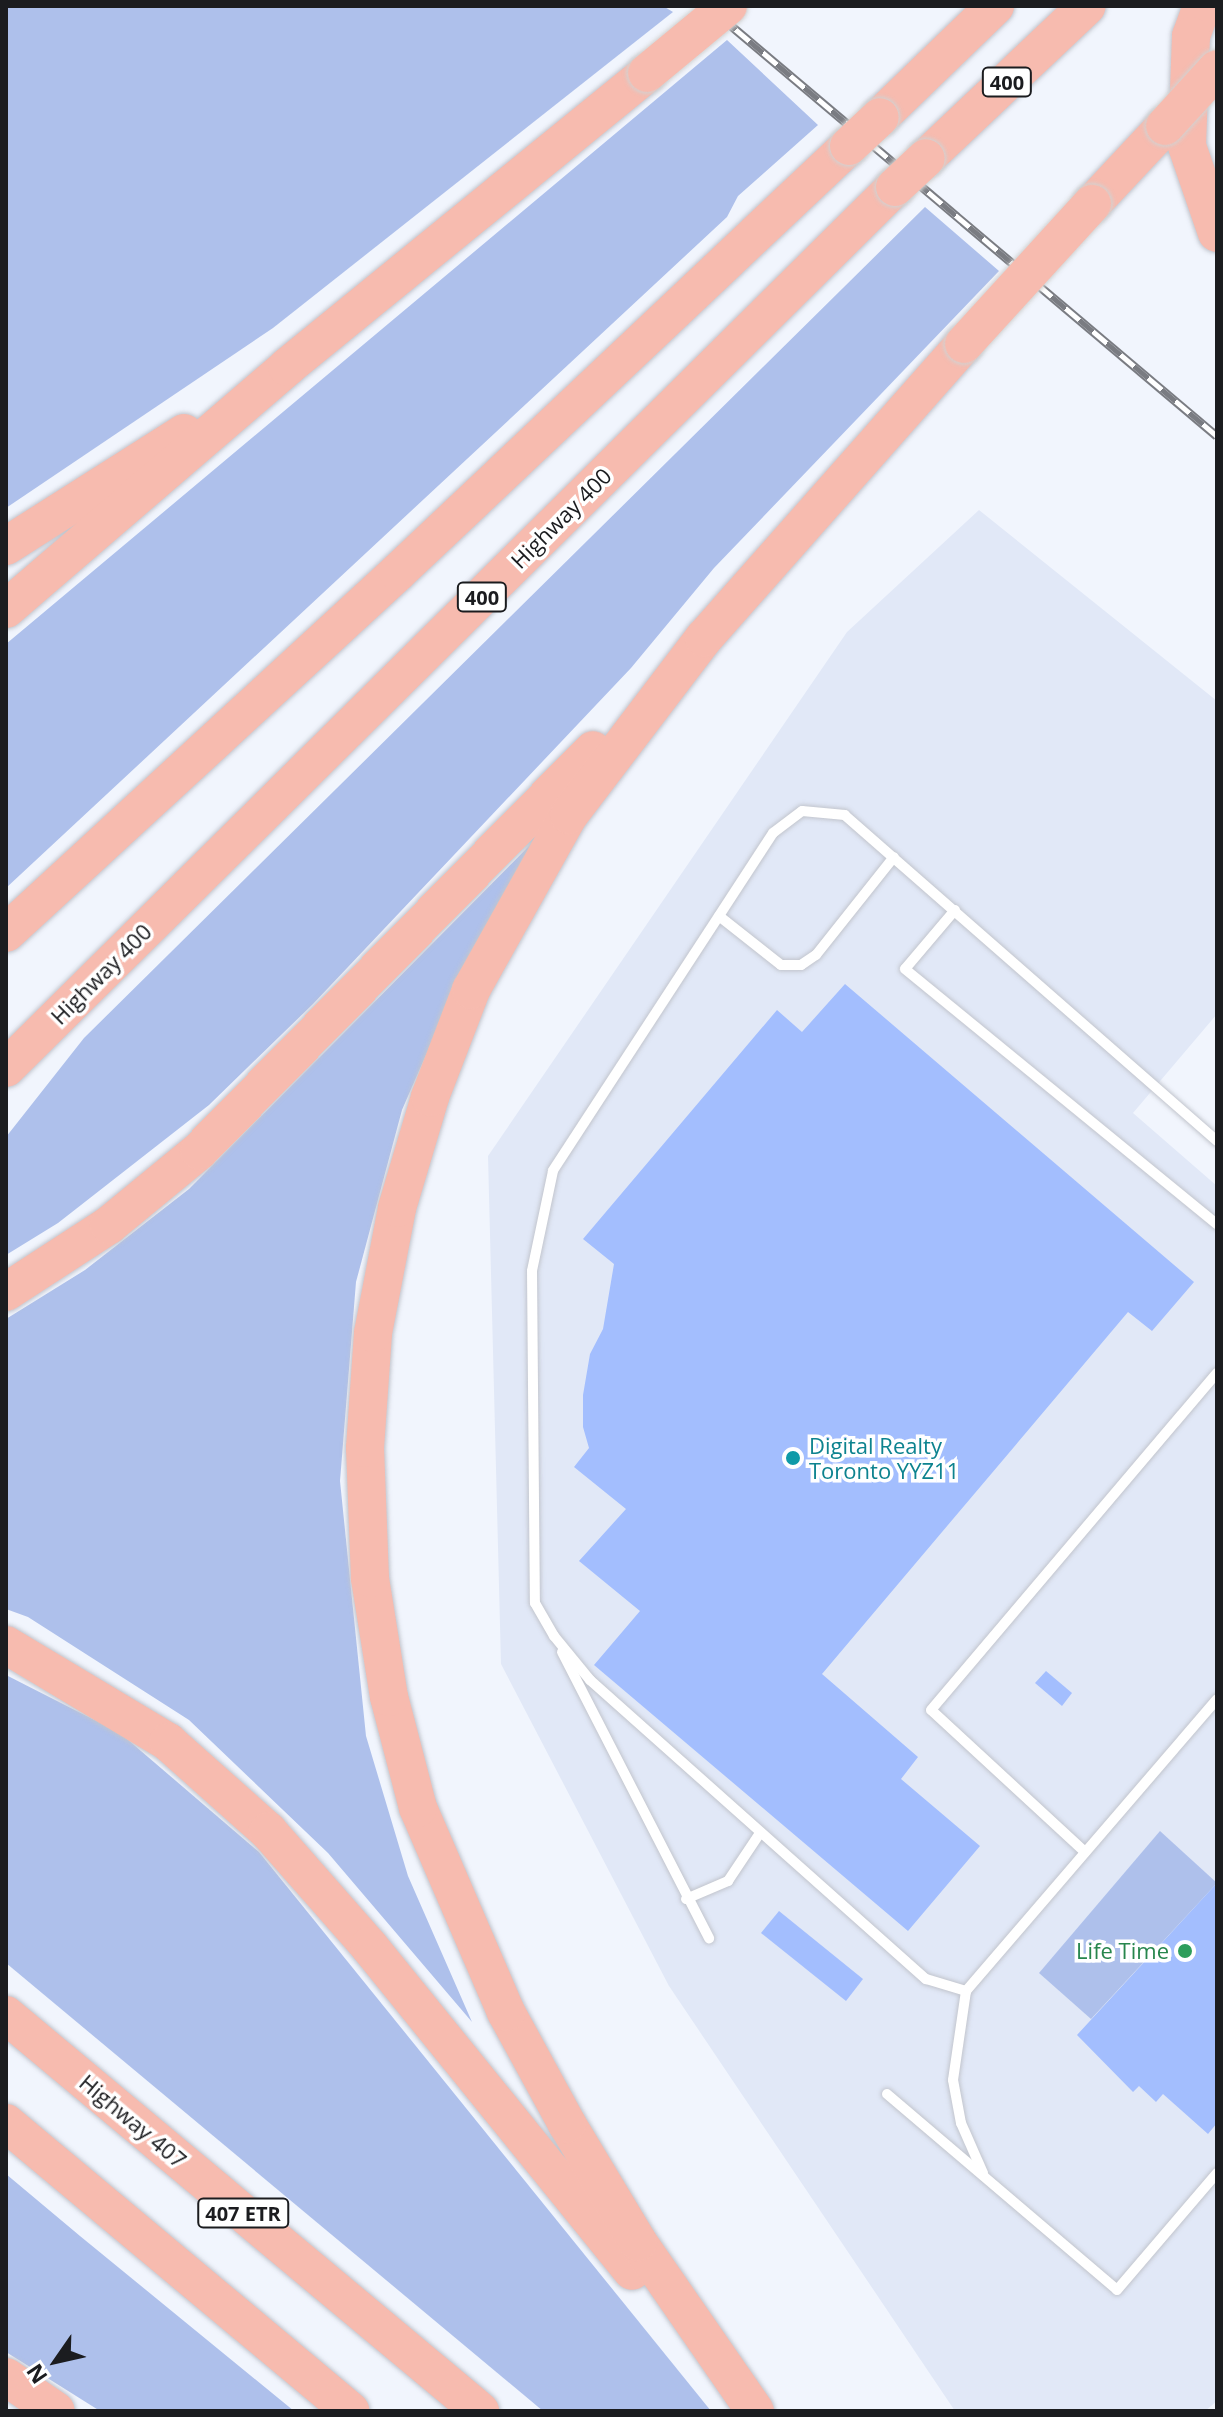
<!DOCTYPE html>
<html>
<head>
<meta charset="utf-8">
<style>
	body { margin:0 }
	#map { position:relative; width:1223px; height:2417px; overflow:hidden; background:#f1f5fd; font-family:"Open Sans",sans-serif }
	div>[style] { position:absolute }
	.built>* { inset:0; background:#e1e8f7 }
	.green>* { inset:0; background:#aec0eb }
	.building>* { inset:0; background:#a3befe }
	.roads { filter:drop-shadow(0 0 2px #c2c5cd) drop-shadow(0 0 2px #c2c5cd) }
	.service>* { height:10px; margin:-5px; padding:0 5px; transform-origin:5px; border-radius:5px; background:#fff }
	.motorway>* { height:38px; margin:-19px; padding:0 19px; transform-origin:19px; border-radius:19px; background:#f7bbaf }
	.rail>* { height:9px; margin-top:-4.5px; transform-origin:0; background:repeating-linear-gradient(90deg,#fff 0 18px,#7a7c82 0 36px); box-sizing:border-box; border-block:2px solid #7a7c82 }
	.bridges { filter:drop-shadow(0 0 2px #d1d2d2) drop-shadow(0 0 2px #d1d2d2) }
	.motorway-bridge>* { height:38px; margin:-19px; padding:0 19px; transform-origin:19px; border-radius:19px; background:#f7bbaf }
	.dots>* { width:22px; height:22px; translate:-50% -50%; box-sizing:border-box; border:4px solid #fff; border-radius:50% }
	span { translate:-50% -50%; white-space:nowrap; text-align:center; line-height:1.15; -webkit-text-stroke:7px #fff; paint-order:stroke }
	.shield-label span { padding:2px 6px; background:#fff; border:2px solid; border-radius:6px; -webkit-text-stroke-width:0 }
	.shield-label { font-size:20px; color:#1b1c1f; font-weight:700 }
	.street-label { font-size:22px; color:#1b1c1f }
	.culture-label { font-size:22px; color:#0d838f }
	.left { translate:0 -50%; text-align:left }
	.leisure-label { font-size:22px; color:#27864d }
	.right { translate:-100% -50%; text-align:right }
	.frame { position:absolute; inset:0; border:8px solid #1b1c1f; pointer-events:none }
	.north { position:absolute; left:16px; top:2321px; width:80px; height:80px; -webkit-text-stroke:6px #fff; paint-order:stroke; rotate:236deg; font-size:22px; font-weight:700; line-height:32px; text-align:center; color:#1b1c1f }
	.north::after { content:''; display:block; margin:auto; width:28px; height:36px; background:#1b1c1f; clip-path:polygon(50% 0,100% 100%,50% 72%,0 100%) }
</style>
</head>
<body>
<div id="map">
	<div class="built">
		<div style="clip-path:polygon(979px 510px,1217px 701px,1217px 1014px,1133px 1113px,1217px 1186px,1217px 2401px,1205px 2411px,955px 2411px,669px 1986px,501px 1664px,488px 1156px,847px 632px)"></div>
	</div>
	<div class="green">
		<div style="clip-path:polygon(6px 6px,663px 6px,673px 12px,273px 328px,6px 508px)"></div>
		<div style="clip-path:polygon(727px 40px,818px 125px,738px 196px,727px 217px,6px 888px,6px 644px)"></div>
		<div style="clip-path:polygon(925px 207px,999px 271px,714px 568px,631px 668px,313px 1004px,209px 1105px,58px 1223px,6px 1255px,6px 1137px,84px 1038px)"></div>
		<div style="clip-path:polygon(545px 830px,468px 958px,402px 1110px,356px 1282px,340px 1481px,366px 1736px,408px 1876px,472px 2022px,328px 1853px,189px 1720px,28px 1617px,6px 1609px,6px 1319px,85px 1270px,189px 1189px)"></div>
		<div style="clip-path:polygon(6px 1675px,120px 1733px,259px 1852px,711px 2411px,543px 2411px,6px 1963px)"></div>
		<div style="clip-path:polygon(1160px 1831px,1217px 1883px,1091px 2019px,1039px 1973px)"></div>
		<div style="clip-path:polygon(6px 2174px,80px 2236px,294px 2411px,100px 2411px,6px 2352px)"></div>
	</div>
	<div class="building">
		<div style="clip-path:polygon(845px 984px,1194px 1282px,1152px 1331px,1128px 1312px,822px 1674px,918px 1757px,901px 1779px,980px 1846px,908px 1931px,594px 1665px,640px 1611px,579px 1561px,626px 1509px,574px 1467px,589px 1448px,583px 1427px,583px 1395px,590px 1354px,603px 1329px,614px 1264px,583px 1239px,777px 1010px,802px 1032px)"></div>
		<div style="clip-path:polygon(1046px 1671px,1072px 1693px,1062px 1706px,1035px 1683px)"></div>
		<div style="clip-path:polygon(1217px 1883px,1217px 2123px,1208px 2134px,1163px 2094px,1156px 2102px,1139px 2086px,1133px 2092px,1077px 2035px)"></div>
		<div style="clip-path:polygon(779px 1911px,863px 1979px,846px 2001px,761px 1933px)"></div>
	</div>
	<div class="roads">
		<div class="service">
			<div style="left:955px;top:910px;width:77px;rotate:130.3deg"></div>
			<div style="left:905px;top:969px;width:403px;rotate:39.3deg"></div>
			<div style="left:719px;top:916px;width:79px;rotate:38.3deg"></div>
			<div style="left:781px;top:965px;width:20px"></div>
			<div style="left:801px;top:965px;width:18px;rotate:-34deg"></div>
			<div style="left:816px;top:955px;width:125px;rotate:-51.5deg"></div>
			<div style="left:1217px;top:1141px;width:495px;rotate:-138.8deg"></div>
			<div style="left:845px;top:815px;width:43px;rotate:-174.7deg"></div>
			<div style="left:802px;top:811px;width:36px;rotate:143deg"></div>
			<div style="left:773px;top:833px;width:403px;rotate:123.1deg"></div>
			<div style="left:553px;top:1171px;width:102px;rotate:101.9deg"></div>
			<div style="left:532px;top:1271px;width:332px;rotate:89.5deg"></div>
			<div style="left:535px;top:1603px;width:38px;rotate:60deg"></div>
			<div style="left:554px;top:1636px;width:57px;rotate:50.7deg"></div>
			<div style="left:590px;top:1680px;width:450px;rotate:41.7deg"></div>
			<div style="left:926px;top:1979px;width:42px;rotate:16.7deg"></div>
			<div style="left:966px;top:1991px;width:385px;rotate:-49.3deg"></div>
			<div style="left:562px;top:1652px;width:322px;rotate:62.8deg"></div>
			<div style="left:1085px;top:1852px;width:209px;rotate:-137.3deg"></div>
			<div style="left:931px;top:1710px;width:442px;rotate:-49.7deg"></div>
			<div style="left:686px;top:1899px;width:46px;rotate:-23.2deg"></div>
			<div style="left:728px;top:1881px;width:58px;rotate:-56.3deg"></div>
			<div style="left:966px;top:1991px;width:90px;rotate:98.3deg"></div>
			<div style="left:953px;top:2080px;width:44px;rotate:79.5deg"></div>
			<div style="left:961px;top:2123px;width:55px;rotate:66.3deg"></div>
			<div style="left:887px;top:2094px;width:302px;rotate:40.4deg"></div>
			<div style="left:1117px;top:2290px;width:154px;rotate:-49.5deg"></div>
		</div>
		<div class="motorway">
			<div style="left:1202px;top:6px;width:32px;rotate:110deg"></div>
			<div style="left:1191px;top:36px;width:110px;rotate:92.1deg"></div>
			<div style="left:1187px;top:146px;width:92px;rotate:71deg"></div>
			<div style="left:880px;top:117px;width:160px;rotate:-44deg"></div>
			<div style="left:926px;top:158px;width:221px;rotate:-43.4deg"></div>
			<div style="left:1092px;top:204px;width:107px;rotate:-46.9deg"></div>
			<div style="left:6px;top:546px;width:211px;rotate:-32.4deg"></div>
			<div style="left:6px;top:609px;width:371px;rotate:-40.7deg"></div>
			<div style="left:287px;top:367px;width:465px;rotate:-39.2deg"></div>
			<div style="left:6px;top:933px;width:533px;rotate:-42.64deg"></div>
			<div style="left:398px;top:572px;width:620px;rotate:-43.37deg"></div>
			<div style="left:6px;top:1068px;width:1252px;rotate:-44.74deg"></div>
			<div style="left:6px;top:1292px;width:123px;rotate:-33deg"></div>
			<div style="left:109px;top:1225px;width:117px;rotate:-39.4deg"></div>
			<div style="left:199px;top:1151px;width:562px;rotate:-45.5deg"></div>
			<div style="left:6px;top:1645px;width:189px;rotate:30.9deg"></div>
			<div style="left:168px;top:1742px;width:134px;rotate:41.7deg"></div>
			<div style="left:268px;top:1831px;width:153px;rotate:48.7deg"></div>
			<div style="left:369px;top:1946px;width:418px;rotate:51deg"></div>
			<div style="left:6px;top:2015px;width:618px;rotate:39.88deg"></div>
			<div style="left:6px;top:2123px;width:449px;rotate:39.9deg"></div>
			<div style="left:6px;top:2377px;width:60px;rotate:34.2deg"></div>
			<div style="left:755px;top:2411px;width:206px;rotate:-124.7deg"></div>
			<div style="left:638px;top:2242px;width:138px;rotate:-121deg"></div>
			<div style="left:567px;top:2124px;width:128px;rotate:-118.6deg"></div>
			<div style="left:506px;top:2012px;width:222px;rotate:-113.3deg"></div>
			<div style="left:418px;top:1808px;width:115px;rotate:-104.6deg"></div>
			<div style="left:389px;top:1697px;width:121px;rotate:-99.1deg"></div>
			<div style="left:370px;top:1578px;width:130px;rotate:-92.2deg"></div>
			<div style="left:365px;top:1448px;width:115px;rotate:-86deg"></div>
			<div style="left:373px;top:1333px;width:127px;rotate:-79.1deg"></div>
			<div style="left:397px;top:1208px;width:116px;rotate:-73.4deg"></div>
			<div style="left:430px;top:1097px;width:115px;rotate:-69deg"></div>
			<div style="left:471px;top:990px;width:201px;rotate:-60.8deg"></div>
			<div style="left:569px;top:815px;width:223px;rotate:-52.7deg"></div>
			<div style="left:704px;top:638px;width:392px;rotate:-48.5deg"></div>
		</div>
	</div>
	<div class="rail">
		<div style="left:708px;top:6px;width:666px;rotate:40.19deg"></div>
	</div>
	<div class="bridges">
		<div class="motorway-bridge">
			<div style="left:647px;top:73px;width:105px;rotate:-39.6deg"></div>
			<div style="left:1165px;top:126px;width:77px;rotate:-47.6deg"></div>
			<div style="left:849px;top:146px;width:42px;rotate:-43.1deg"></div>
			<div style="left:895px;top:187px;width:42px;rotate:-43.1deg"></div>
			<div style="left:964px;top:344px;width:190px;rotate:-47.6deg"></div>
		</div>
	</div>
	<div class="dots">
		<div style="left:793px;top:1458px;background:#0f9aa8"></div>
		<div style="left:1185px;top:1951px;background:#2e9e5b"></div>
	</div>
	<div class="shield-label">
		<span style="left:1007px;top:82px">400</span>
		<span style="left:482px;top:597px">400</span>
		<span style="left:243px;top:2213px">407 ETR</span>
	</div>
	<div class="street-label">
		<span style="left:561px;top:518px;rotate:-45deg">Highway 400</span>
		<span style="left:101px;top:974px;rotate:-45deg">Highway 400</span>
		<span style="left:133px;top:2121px;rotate:40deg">Highway 407</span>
	</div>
	<div class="culture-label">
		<span class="left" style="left:809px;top:1458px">Digital Realty<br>Toronto YYZ11</span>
	</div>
	<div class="leisure-label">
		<span class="right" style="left:1169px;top:1951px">Life Time</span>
	</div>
	<div class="frame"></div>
	<div class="north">N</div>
</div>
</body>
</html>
